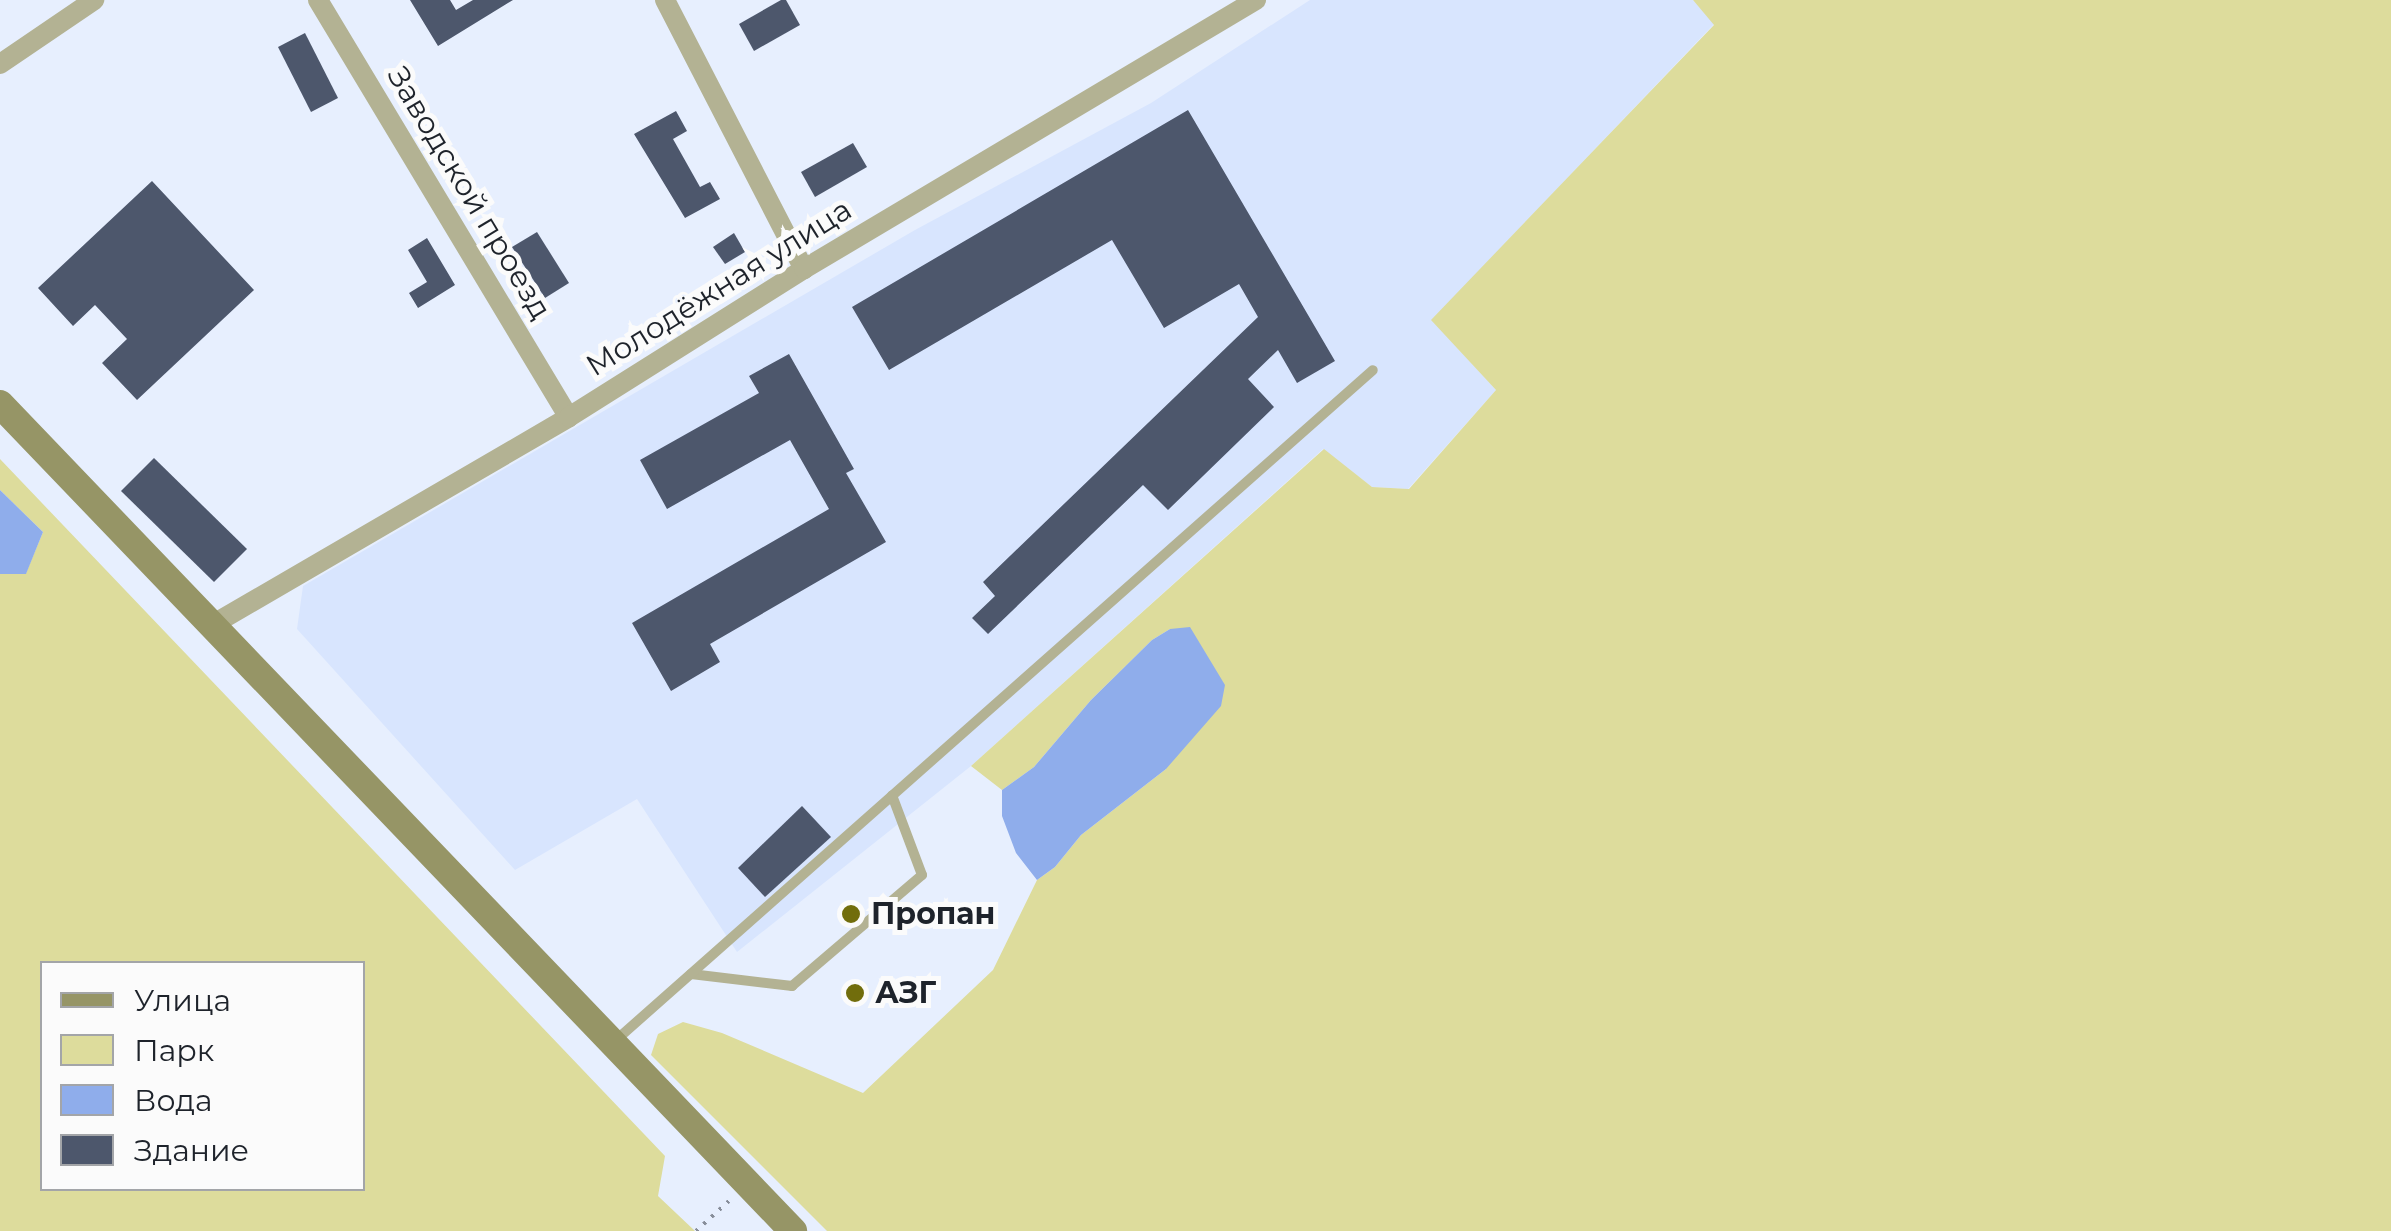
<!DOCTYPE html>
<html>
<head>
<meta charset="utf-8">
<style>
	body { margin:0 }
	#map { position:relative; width:2391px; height:1231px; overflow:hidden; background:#e7effe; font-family:Montserrat,sans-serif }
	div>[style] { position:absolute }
	.built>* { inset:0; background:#d8e5fe }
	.green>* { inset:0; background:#dddc9c }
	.water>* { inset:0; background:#8fadeb }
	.building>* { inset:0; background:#4d576c }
	.path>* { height:4px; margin-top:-2px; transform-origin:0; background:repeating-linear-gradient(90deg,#888e9a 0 2.5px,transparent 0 10.5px) }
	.service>* { height:10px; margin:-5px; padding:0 5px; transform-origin:5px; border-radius:5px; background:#b3b293 }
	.minor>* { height:20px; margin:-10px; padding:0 10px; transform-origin:10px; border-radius:10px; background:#b3b293 }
	.secondary>* { height:28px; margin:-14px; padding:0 14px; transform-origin:14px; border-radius:14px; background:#969566 }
	.dots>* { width:28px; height:28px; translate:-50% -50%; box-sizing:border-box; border:5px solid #fbfbfb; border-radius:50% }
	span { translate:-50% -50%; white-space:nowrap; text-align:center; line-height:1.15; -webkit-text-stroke:10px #fbfbfb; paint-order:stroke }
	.street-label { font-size:30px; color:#1e232b }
	.poi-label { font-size:30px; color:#1e232b; font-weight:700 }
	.left { translate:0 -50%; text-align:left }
	.legend { position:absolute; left:40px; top:961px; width:325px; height:230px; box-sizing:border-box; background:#fbfbfb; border:2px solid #a3a5a8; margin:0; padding:12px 18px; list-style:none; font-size:30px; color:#1e232b }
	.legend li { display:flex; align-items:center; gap:20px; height:50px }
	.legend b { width:50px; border:2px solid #a3a5a8 }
</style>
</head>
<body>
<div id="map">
	<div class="built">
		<div style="clip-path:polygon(1310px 0,1693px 0,1714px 24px,1432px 320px,1496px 390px,1408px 489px,1372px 487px,1323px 449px,971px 766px,737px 952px,637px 799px,515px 870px,297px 629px,303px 586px,915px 230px,1151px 103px)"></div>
	</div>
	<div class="green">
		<div style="clip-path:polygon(1693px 0,2391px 0,2391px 1231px,827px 1231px,651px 1055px,658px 1034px,683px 1022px,722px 1033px,863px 1093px,993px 970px,1037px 880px,1055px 867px,1081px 835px,1166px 769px,1170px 629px,1152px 640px,1091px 700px,1034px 767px,1002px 790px,971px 766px,1324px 449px,1372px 487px,1409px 489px,1496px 390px,1431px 320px,1714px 25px)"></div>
		<div style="clip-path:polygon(evenodd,0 459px,665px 1156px,658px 1196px,695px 1231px,0 1231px,0 574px,26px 573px,43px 532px,0 490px,0 459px,42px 964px,362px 964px,362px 1188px,42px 1188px,42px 964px)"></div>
	</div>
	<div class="water">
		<div style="clip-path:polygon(0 490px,43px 532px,26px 574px,0 574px)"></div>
		<div style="clip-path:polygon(1190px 627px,1225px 685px,1221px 706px,1166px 769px,1081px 835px,1055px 867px,1037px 880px,1016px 853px,1002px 816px,1002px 790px,1034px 767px,1091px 700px,1152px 640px,1170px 629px)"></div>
	</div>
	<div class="building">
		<div style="clip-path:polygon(410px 0,450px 0,456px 10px,473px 0,513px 0,438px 46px)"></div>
		<div style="clip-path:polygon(781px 0,786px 0,800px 25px,754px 51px,739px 24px)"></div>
		<div style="clip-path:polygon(305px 33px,338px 98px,311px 112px,278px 47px)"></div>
		<div style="clip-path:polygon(1188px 110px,1335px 361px,1297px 383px,1278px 350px,1248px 379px,1274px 407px,1168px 510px,1143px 485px,988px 634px,972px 618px,995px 596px,983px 582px,1258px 317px,1239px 284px,1164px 328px,1112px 240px,889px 370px,852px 307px)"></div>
		<div style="clip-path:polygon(676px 111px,687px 131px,673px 139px,700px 187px,710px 182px,720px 199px,685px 218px,634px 134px)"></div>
		<div style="clip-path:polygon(853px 143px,867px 167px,815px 197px,801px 172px)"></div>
		<div style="clip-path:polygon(152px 181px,254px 290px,137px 400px,102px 363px,127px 339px,95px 305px,73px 326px,38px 288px)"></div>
		<div style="clip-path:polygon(537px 232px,569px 283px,545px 298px,512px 247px)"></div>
		<div style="clip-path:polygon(734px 233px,745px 252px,725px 264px,713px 247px)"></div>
		<div style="clip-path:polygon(427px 238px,455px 285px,418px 308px,409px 293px,427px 282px,408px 250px)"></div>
		<div style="clip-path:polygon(789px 354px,854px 469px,846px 473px,886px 542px,710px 644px,720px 662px,671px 691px,632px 623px,829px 509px,790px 440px,667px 509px,640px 460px,759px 393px,749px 376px)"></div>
		<div style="clip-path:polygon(154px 458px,247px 549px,214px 582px,121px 491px)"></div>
		<div style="clip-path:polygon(802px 806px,831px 837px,765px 897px,738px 868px)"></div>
	</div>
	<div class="path">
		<div style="left:696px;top:1231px;width:46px;rotate:-42.4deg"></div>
	</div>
	<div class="service">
		<div style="left:691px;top:974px;width:102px;rotate:6.8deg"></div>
		<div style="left:792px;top:986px;width:171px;rotate:-40.5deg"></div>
		<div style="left:922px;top:875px;width:85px;rotate:-110.6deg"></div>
		<div style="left:615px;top:1041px;width:1012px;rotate:-41.52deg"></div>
	</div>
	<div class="minor">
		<div style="left:318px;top:0;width:487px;rotate:59deg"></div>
		<div style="left:665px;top:0;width:303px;rotate:62.7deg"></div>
		<div style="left:0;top:64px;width:114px;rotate:-34.2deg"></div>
		<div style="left:212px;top:625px;width:413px;rotate:-30.2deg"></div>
		<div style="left:569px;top:417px;width:278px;rotate:-32.2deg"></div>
		<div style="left:804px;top:269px;width:526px;rotate:-30.76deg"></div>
	</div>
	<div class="secondary">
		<div style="left:0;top:404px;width:1146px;rotate:46.2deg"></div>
	</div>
	<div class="dots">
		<div style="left:851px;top:914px;background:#716d0c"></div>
		<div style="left:855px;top:993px;background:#716d0c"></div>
	</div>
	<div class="street-label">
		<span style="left:469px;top:193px;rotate:59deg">Заводской проезд</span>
		<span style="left:719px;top:288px;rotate:-32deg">Молодёжная улица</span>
	</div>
	<div class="poi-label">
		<span class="left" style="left:871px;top:914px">Пропан</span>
		<span class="left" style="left:875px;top:993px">АЗГ</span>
	</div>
	<ul class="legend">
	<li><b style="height:12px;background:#969566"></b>Улица</li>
	<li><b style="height:28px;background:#dddc9c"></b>Парк</li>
	<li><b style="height:28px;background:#8fadeb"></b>Вода</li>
	<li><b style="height:28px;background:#4d576c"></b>Здание</li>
	</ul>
</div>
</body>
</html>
